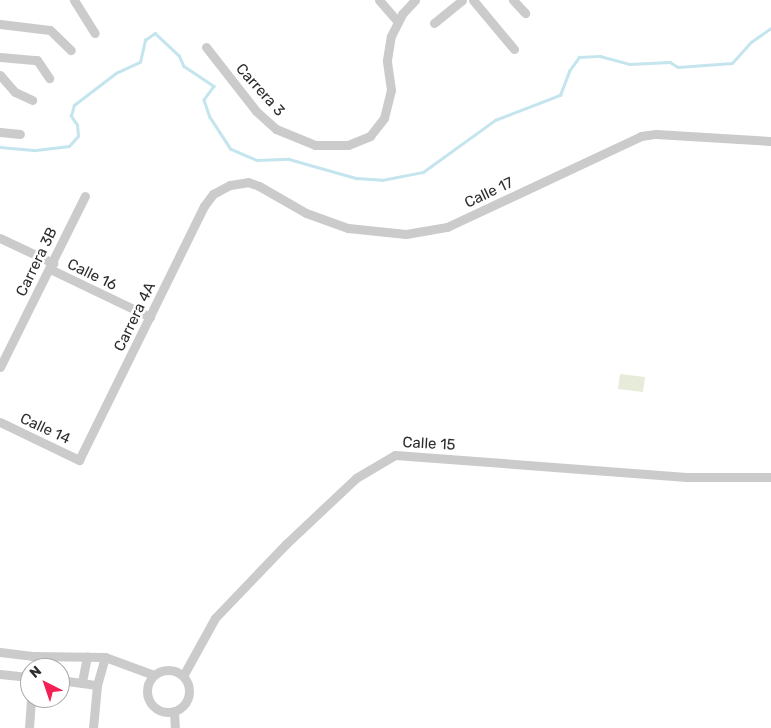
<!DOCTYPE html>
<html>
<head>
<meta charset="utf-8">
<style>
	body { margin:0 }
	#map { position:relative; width:771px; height:728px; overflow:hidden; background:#fff; font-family:Rubik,sans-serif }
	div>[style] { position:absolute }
	.green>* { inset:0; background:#e7ecda }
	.stream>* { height:2.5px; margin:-1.25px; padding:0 1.25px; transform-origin:1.25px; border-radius:1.25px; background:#c4e5ee }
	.minor>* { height:9px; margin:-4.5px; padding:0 4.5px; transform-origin:4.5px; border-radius:4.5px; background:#cbcbcb }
	.minor>.ring { margin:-4.5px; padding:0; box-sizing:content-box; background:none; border:9px solid #cbcbcb; border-radius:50% }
	span { translate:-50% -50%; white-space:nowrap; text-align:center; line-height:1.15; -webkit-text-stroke:5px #fff; paint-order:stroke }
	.street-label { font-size:15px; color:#2e2e2e }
	.north { position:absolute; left:20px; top:658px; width:50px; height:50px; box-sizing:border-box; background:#fff; border:1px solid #ababab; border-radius:50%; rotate:319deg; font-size:14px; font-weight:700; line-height:20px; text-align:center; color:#2e2e2e }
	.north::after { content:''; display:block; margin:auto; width:18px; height:22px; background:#f42054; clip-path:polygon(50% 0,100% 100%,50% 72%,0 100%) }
</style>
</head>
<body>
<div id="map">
	<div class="green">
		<div style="clip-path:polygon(620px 374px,645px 377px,643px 392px,618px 389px)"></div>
	</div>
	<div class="stream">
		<div style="left:0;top:147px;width:36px;rotate:5deg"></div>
		<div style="left:36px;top:150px;width:33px;rotate:-7deg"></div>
		<div style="left:69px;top:146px;width:13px;rotate:-48deg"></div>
		<div style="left:78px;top:136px;width:11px;rotate:-95deg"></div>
		<div style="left:77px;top:125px;width:11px;rotate:-124deg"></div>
		<div style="left:71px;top:116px;width:11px;rotate:-75deg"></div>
		<div style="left:74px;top:105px;width:53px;rotate:-37.3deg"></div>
		<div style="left:116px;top:73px;width:26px;rotate:-25deg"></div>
		<div style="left:140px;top:62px;width:23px;rotate:-77deg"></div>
		<div style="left:145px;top:40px;width:12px;rotate:-35deg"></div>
		<div style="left:155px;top:33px;width:33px;rotate:43deg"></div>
		<div style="left:179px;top:55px;width:12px;rotate:66deg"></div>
		<div style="left:184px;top:66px;width:36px;rotate:34deg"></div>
		<div style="left:214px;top:86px;width:17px;rotate:126deg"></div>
		<div style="left:204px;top:100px;width:18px;rotate:71deg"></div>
		<div style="left:210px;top:117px;width:38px;rotate:57deg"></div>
		<div style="left:231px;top:149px;width:28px;rotate:23deg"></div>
		<div style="left:257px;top:160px;width:32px;rotate:-2deg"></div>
		<div style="left:289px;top:159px;width:70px;rotate:15.8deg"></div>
		<div style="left:356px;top:178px;width:26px;rotate:4deg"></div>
		<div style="left:382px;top:180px;width:42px;rotate:-11deg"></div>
		<div style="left:423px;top:172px;width:89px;rotate:-35.8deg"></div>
		<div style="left:495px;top:120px;width:70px;rotate:-21deg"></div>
		<div style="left:560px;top:95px;width:26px;rotate:-69deg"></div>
		<div style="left:569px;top:71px;width:17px;rotate:-54deg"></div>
		<div style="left:579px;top:57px;width:21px;rotate:-3deg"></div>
		<div style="left:600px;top:56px;width:30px;rotate:15deg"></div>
		<div style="left:629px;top:64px;width:41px;rotate:-2.8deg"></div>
		<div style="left:670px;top:62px;width:9px;rotate:32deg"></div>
		<div style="left:678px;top:67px;width:54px;rotate:-4.2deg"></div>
		<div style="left:732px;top:63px;width:28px;rotate:-48deg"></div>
		<div style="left:751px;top:42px;width:24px;rotate:-35deg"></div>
	</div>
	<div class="minor">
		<div style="left:74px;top:0;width:39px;rotate:58deg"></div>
		<div style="left:379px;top:0;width:28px;rotate:49deg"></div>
		<div style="left:473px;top:0;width:64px;rotate:50.1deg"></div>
		<div style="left:513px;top:0;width:18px;rotate:47deg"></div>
		<div style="left:434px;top:23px;width:36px;rotate:-39deg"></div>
		<div style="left:0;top:24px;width:50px;rotate:6.8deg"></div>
		<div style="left:50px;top:30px;width:29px;rotate:44deg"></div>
		<div style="left:206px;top:47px;width:81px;rotate:52deg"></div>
		<div style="left:256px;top:111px;width:27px;rotate:42deg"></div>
		<div style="left:276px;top:129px;width:42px;rotate:22.3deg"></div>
		<div style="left:315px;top:145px;width:33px"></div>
		<div style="left:348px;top:145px;width:24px;rotate:-22deg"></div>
		<div style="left:370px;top:136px;width:23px;rotate:-52deg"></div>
		<div style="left:384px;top:118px;width:29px;rotate:-76deg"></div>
		<div style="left:391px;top:90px;width:30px;rotate:-98deg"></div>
		<div style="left:387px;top:60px;width:24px;rotate:-81deg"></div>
		<div style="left:391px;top:36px;width:25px;rotate:-63deg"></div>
		<div style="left:402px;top:14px;width:19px;rotate:-47deg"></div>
		<div style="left:0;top:57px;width:37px;rotate:5deg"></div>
		<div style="left:37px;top:60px;width:22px;rotate:56deg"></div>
		<div style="left:0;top:75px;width:23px;rotate:49deg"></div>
		<div style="left:15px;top:92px;width:19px;rotate:25deg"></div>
		<div style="left:0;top:132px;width:20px;rotate:6deg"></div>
		<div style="left:0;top:238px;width:59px;rotate:25.3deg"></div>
		<div style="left:50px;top:269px;width:111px;rotate:25.6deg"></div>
		<div style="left:0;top:367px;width:191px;rotate:-63.6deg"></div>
		<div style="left:0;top:422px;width:88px;rotate:25.7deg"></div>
		<div style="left:79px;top:460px;width:283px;rotate:-63.8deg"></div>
		<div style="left:204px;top:206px;width:15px;rotate:-53deg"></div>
		<div style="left:213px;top:194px;width:19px;rotate:-28deg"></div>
		<div style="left:230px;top:185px;width:18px;rotate:-9deg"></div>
		<div style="left:248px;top:182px;width:12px;rotate:20deg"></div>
		<div style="left:259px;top:186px;width:54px;rotate:29.9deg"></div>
		<div style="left:306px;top:213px;width:45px;rotate:19.7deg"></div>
		<div style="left:348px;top:228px;width:58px;rotate:5.9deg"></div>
		<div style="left:406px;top:234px;width:42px;rotate:-9.7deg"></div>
		<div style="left:447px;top:227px;width:214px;rotate:-25.1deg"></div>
		<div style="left:641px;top:136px;width:15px;rotate:-8deg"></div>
		<div style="left:656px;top:134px;width:115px;rotate:3.5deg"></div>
		<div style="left:0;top:652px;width:32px;rotate:7deg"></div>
		<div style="left:32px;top:656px;width:73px;rotate:0.8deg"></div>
		<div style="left:105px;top:657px;width:52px;rotate:20.2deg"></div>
		<div class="ring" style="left:147px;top:670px;width:33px;height:33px"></div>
		<div style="left:0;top:674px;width:30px;rotate:6deg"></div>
		<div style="left:183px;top:676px;width:66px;rotate:-61.1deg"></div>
		<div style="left:215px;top:618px;width:103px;rotate:-46.2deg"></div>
		<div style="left:286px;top:544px;width:96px;rotate:-43.3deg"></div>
		<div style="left:356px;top:478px;width:45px;rotate:-30.5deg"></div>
		<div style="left:395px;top:455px;width:292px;rotate:4.3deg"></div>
		<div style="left:686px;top:477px;width:85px"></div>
		<div style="left:60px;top:680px;width:37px;rotate:8deg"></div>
		<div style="left:97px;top:685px;width:43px;rotate:95.3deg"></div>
		<div style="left:82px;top:682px;width:26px;rotate:-79deg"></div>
		<div style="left:97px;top:685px;width:29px;rotate:-74deg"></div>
		<div style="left:174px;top:711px;width:17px;rotate:87deg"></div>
		<div style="left:29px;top:728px;width:30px;rotate:-86deg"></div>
	</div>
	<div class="street-label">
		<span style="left:260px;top:90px;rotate:48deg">Carrera 3</span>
		<span style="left:489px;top:193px;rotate:-25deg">Calle 17</span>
		<span style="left:37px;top:262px;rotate:-64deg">Carrera 3B</span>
		<span style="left:92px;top:275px;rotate:26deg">Calle 16</span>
		<span style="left:135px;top:317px;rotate:-64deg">Carrera 4A</span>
		<span style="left:45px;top:429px;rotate:25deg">Calle 14</span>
		<span style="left:429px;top:444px;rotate:3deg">Calle 15</span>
	</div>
	<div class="north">N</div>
</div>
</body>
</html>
